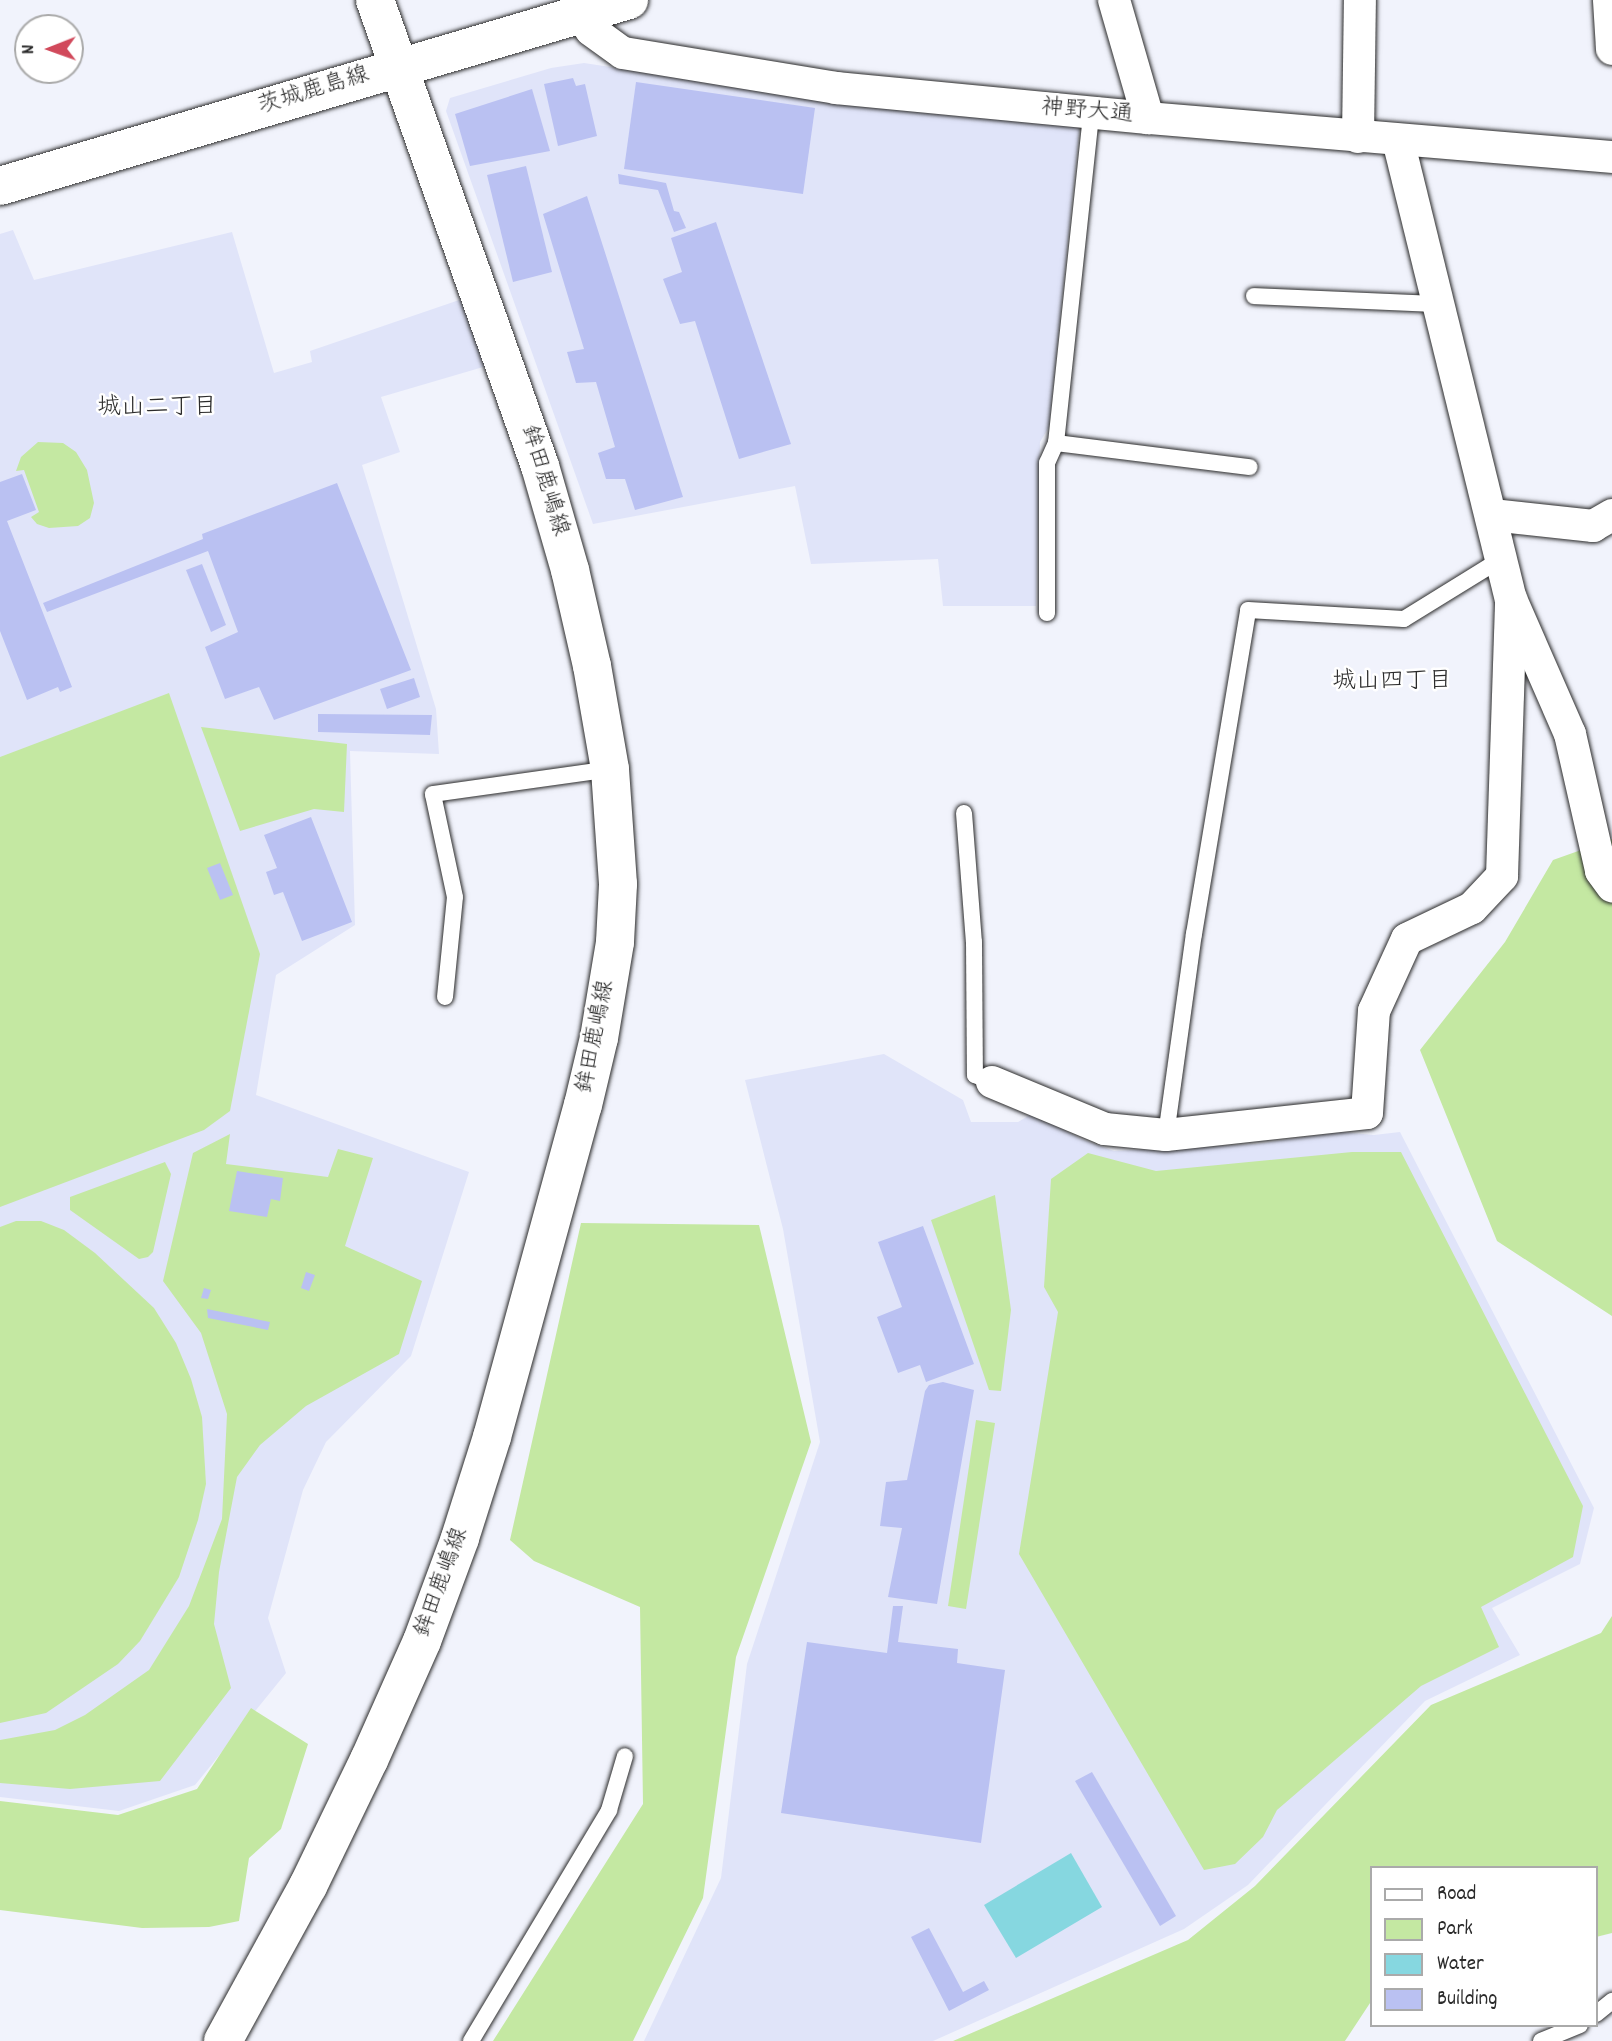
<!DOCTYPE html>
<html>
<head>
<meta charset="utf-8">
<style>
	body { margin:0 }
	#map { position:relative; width:1612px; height:2041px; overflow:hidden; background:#f1f3fc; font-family:Dekko,"Klee One",sans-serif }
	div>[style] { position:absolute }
	.built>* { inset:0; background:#e0e4f9 }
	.green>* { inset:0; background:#c4e8a2 }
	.water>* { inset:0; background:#86d7e0 }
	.building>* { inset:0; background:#bac1f2 }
	.roads { filter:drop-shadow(0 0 2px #2b2b2b) drop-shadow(0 0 2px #2b2b2b) }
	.service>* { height:16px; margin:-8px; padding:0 8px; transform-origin:8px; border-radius:8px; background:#fff }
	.minor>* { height:32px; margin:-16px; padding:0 16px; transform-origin:16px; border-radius:16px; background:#fff }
	.secondary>* { height:38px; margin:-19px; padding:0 19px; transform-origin:19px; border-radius:19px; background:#fff }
	.primary>* { height:38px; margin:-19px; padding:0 19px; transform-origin:19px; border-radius:19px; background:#fff }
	span { translate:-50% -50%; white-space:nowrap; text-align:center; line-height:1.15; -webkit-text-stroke:5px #fff; paint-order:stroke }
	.street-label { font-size:23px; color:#2b2b2b }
	.neighbourhood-label { font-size:24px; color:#2b2b2b }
	.legend { position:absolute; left:1370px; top:1866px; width:228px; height:161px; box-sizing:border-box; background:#fff; border:2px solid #aaa; margin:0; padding:9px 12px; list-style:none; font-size:21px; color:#2b2b2b }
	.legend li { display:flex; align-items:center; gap:14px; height:35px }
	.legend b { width:35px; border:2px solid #aaa }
	.north { position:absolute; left:14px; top:14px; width:70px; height:70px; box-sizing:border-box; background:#fff; border:2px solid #aaa; border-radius:50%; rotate:269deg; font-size:19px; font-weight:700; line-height:28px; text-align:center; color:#2b2b2b }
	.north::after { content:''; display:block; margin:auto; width:24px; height:32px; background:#d1495b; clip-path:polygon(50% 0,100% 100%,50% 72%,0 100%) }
</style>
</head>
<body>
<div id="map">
	<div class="built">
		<div style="clip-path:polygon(584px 63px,817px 99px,1080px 121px,1049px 427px,1040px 442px,1036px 606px,943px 606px,938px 559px,811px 564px,795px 486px,593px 524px,446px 111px,450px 98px,551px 68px)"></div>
		<div style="clip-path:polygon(13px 230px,34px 280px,232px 232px,274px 373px,312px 362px,310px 351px,468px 297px,490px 365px,381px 397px,400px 452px,362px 465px,436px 709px,439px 754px,350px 751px,355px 925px,276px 975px,256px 1095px,469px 1172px,411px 1356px,326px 1442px,303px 1490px,268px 1618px,286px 1673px,195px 1785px,119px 1811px,0 1797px,0 234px)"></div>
		<div style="clip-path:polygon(884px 1054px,963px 1100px,971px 1122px,1018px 1122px,1033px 1113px,1081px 1139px,1114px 1151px,1257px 1144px,1340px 1132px,1374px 1135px,1400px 1132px,1594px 1508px,1580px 1564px,1492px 1608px,1520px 1655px,1425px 1701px,1248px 1885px,1184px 1929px,933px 2041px,644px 2041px,721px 1878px,747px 1664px,820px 1442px,783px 1229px,745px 1080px)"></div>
	</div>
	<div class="green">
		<div style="clip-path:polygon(38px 442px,63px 443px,76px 452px,87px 470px,94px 503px,90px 518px,78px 526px,49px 528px,37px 524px,31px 517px,39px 512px,24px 470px,16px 471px,21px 457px)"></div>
		<div style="clip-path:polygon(169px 693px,260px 954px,230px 1111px,204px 1130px,0 1207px,0 757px)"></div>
		<div style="clip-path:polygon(201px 727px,347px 744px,344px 812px,314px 809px,240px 831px)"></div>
		<div style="clip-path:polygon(1612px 839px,1612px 1316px,1497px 1241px,1420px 1050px,1505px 942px,1553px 860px)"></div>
		<div style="clip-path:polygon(230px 1134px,226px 1164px,328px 1177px,338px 1149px,373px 1158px,345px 1246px,422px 1281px,399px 1354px,306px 1406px,260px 1445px,237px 1477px,219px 1572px,214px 1624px,231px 1688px,160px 1781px,70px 1789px,0 1783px,0 1740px,55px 1730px,85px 1715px,149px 1670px,189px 1606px,222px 1519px,227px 1414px,201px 1333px,163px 1281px,193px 1153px)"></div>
		<div style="clip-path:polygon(1352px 1152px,1401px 1152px,1583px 1506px,1573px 1557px,1481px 1607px,1499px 1647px,1421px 1686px,1277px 1810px,1263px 1837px,1235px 1864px,1204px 1870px,1019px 1554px,1058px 1312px,1044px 1287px,1051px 1179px,1088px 1153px,1156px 1171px)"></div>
		<div style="clip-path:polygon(165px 1162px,171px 1174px,153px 1252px,148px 1257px,139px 1259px,70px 1210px,70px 1197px)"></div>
		<div style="clip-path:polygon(995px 1195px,1011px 1310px,1001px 1391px,989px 1390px,931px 1220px)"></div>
		<div style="clip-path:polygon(16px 1221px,41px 1221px,64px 1230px,95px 1253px,154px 1308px,176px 1343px,191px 1379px,202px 1417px,206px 1484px,198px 1520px,179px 1577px,140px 1641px,118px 1664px,46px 1713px,0 1723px,0 1227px)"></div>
		<div style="clip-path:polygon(581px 1223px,759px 1225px,811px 1442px,736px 1657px,703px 1898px,633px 2041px,493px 2041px,643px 1804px,640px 1607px,534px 1561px,510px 1540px)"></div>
		<div style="clip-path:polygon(976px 1420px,995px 1423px,966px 1609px,948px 1606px)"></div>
		<div style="clip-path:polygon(1612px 1616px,1612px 1933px,1596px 1937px,1596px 1868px,1372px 1868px,1372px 2000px,1345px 2041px,953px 2041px,1188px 1940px,1255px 1886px,1431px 1705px,1601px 1633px)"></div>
		<div style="clip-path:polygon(251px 1708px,308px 1744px,281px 1829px,249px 1858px,239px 1921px,209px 1927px,142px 1928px,0 1910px,0 1801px,118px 1815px,197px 1789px)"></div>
	</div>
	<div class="water">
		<div style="clip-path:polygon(1071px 1853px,1102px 1907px,1016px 1958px,984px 1905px)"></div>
	</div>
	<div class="building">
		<div style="clip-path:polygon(573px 78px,576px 86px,585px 84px,597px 136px,558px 146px,544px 84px)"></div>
		<div style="clip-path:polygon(636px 82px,815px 108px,803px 194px,624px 169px)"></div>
		<div style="clip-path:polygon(532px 89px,550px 151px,470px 166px,455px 114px)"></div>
		<div style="clip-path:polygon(526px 166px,552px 272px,513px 282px,487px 175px)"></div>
		<div style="clip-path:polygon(618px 174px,666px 183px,674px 211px,679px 212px,686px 228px,674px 232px,658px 190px,619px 184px)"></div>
		<div style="clip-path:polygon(587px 196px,683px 497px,635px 510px,625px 479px,606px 479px,598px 453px,615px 447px,596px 382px,576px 383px,567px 352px,584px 349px,543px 214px)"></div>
		<div style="clip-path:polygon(716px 222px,791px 444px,739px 459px,695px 321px,680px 324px,663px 279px,682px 272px,671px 238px)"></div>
		<div style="clip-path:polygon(22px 474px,36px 510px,7px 521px,72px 687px,60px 692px,58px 687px,27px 700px,0 631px,0 482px)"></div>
		<div style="clip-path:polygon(337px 483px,411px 670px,274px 720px,259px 687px,225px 699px,205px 647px,238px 632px,208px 551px,47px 612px,43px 603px,203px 539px,202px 534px)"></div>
		<div style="clip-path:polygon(202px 564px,226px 625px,211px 632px,186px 570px)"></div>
		<div style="clip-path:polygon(414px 678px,420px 697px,387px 709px,380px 689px)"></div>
		<div style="clip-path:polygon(318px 714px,432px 715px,430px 735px,318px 732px)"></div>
		<div style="clip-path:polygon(311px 817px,352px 922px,302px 941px,283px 892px,274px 895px,266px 872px,277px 868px,264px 835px)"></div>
		<div style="clip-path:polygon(220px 863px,233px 895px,220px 900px,207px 868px)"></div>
		<div style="clip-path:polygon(237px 1171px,283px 1178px,280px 1201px,271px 1199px,267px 1217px,229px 1211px)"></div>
		<div style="clip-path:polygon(923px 1226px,974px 1364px,926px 1382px,920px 1365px,898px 1373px,877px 1317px,902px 1307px,878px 1242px)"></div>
		<div style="clip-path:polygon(306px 1272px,315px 1275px,309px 1291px,301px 1288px)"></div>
		<div style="clip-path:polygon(204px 1288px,211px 1290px,208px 1299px,201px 1298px)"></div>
		<div style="clip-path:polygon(207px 1309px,270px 1322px,268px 1330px,208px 1318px)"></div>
		<div style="clip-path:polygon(943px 1382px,974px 1390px,937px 1604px,888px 1597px,902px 1528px,880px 1526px,886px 1482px,907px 1480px,925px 1391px,929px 1385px)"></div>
		<div style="clip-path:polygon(893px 1606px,903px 1606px,898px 1642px,958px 1649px,957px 1663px,1005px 1670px,981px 1843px,781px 1813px,807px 1642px,887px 1653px)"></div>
		<div style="clip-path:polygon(1092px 1772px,1176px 1916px,1160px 1926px,1075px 1781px)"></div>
		<div style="clip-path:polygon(929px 1928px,963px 1992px,984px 1981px,989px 1990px,949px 2011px,911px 1937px)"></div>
	</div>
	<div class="roads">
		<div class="service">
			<div style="left:1254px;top:296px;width:185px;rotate:2.5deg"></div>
			<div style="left:1056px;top:443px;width:195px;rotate:7.1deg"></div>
			<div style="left:1047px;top:613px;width:150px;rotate:-90deg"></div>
			<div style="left:1047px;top:463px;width:22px;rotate:-66deg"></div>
			<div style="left:1056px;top:443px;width:332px;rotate:-83.9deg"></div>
			<div style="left:964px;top:813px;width:129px;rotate:85.6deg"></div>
			<div style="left:974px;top:942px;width:133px;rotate:89.6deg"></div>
			<div style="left:975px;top:1075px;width:18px;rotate:22deg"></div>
			<div style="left:445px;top:997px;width:100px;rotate:-84.3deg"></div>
			<div style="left:455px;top:897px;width:105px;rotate:-102.1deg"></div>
			<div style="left:433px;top:794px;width:179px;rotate:-8deg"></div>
			<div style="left:1166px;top:1135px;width:203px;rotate:-82.1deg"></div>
			<div style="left:1194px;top:934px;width:328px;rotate:-80.5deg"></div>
			<div style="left:1248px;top:610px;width:156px;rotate:3.3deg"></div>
			<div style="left:1404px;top:619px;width:114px;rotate:-31.7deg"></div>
			<div style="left:1596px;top:2014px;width:21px;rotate:-39deg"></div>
			<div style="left:471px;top:2041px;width:269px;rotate:-59.1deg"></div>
			<div style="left:609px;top:1810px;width:56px;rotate:-73.5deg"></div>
			<div style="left:1541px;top:2041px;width:42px;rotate:-22.3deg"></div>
		</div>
		<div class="minor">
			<div style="left:576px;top:0;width:15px;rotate:74deg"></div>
			<div style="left:580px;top:14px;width:19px;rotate:55deg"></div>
			<div style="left:591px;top:30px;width:39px;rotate:36deg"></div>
			<div style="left:623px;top:53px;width:216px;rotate:9.3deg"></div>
			<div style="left:836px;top:88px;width:313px;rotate:5.5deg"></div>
			<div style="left:1148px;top:118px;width:466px;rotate:4.8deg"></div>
			<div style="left:1114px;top:0;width:123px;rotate:73.9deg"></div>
			<div style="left:1609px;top:0;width:49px;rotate:86.5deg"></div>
			<div style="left:1358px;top:137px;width:137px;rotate:-89.2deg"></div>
			<div style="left:1398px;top:140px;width:473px;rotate:76.2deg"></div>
			<div style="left:1511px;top:599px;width:147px;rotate:66.4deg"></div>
			<div style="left:1570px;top:734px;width:140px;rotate:77.2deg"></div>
			<div style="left:1601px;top:871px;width:19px;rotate:54deg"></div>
			<div style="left:1492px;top:515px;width:102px;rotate:6.2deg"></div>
			<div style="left:1593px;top:526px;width:22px;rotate:-30deg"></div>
			<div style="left:992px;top:1082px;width:122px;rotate:22.6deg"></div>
			<div style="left:1105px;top:1129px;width:61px;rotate:5.6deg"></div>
			<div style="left:1166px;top:1135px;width:202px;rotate:-6.2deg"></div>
			<div style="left:1367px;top:1113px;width:102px;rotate:-86.1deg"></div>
			<div style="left:1374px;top:1011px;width:79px;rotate:-65.4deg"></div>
			<div style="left:1407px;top:939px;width:72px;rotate:-25.5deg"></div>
			<div style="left:1472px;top:908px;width:44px;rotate:-46.8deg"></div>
			<div style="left:1502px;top:876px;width:277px;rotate:-88.1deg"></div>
		</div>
		<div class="secondary">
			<div style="left:223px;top:2041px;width:177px;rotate:-61.3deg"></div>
			<div style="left:308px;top:1886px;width:140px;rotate:-64.2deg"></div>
			<div style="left:369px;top:1760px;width:130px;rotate:-66deg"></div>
			<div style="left:422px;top:1641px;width:110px;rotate:-69.7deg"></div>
			<div style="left:460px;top:1538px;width:106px;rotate:-72.4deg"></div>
			<div style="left:492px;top:1437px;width:344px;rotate:-74.7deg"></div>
			<div style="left:583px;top:1105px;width:69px;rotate:-76.6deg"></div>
			<div style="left:599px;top:1038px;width:97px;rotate:-80.5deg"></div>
			<div style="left:615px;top:942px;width:58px;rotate:-87deg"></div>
			<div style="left:618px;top:884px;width:115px;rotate:-94deg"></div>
			<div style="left:610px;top:769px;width:105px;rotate:-99.9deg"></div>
			<div style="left:592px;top:666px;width:98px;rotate:-102.9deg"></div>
			<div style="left:570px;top:570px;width:108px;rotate:-106.1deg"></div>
			<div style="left:540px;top:466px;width:494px;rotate:-109.5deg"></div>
		</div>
		<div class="primary">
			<div style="left:0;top:186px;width:656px;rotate:-16.47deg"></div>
		</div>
	</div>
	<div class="street-label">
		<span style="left:314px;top:92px;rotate:-17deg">茨城鹿島線</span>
		<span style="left:1087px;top:113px;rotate:5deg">神野大通</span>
		<span style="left:543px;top:481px;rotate:73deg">鉾田鹿嶋線</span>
		<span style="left:597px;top:1037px;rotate:-79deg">鉾田鹿嶋線</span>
		<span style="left:443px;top:1583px;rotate:-70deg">鉾田鹿嶋線</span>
	</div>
	<div class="neighbourhood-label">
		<span style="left:157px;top:409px">城山二丁目</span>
		<span style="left:1392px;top:683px">城山四丁目</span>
	</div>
	<ul class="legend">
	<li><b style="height:9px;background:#fff"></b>Road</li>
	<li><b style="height:19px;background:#c4e8a2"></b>Park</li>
	<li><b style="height:19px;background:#86d7e0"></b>Water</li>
	<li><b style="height:19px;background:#bac1f2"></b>Building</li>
	</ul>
	<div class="north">N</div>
</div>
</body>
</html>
